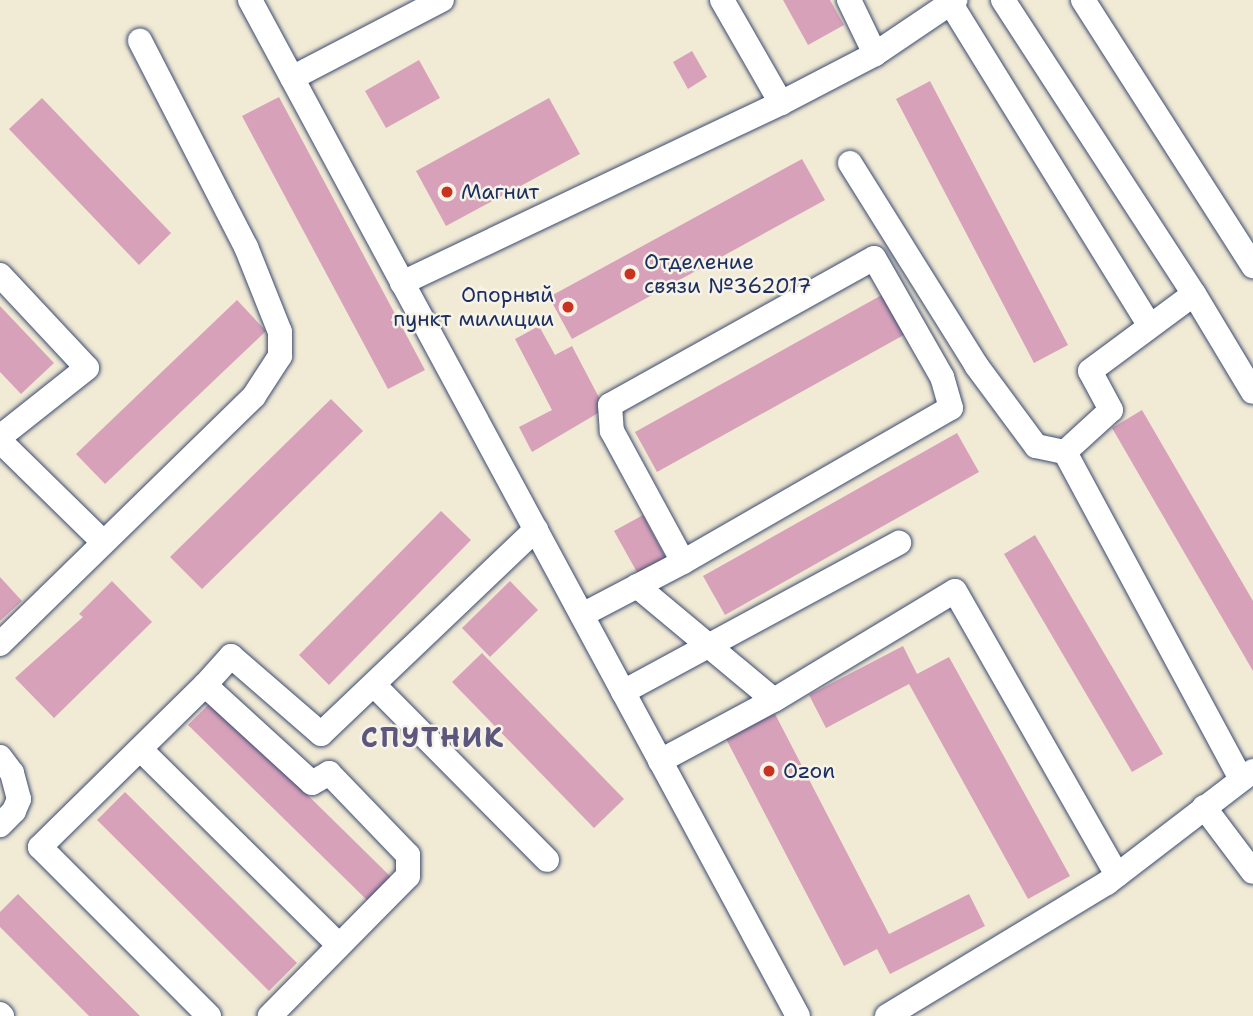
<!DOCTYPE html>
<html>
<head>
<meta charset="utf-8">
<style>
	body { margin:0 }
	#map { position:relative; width:1253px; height:1016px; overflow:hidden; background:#f1ead5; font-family:"Shantell Sans",sans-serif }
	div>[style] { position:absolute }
	.building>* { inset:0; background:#d8a1ba }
	.roads { filter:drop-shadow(0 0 2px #3b4b70) drop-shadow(0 0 2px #3b4b70) }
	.minor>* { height:24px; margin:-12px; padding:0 12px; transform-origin:12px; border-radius:12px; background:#fff }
	.dots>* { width:19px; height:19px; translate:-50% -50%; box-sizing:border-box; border:4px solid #f7f3e8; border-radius:50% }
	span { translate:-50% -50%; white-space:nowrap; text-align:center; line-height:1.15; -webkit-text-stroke:5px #f7f3e8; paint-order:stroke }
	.poi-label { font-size:21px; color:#1b2f5e }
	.left { translate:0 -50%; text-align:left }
	.right { translate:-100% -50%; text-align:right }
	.district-label { font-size:28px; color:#5d577e; font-weight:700; letter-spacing:2px }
</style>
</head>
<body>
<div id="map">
	<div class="building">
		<div style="clip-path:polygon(783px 0,830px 0,844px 25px,808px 45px)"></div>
		<div style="clip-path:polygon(692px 51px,707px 77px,688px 89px,673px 62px)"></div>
		<div style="clip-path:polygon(419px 60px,440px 98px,386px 128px,365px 91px)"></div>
		<div style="clip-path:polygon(930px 81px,1068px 345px,1034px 363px,896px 99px)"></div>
		<div style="clip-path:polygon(279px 97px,425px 370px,388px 389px,242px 116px)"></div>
		<div style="clip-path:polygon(42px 98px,171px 233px,139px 265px,9px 129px)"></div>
		<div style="clip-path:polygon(549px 98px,580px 154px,446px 226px,416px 171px)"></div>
		<div style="clip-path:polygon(802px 159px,825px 200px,572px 339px,549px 297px)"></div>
		<div style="clip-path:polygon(889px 291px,911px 331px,657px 472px,635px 432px)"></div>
		<div style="clip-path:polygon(237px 300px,266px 331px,105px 484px,76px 454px)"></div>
		<div style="clip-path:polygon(0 306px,54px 363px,21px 394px,0 372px)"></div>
		<div style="clip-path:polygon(539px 326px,555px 355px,572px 346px,605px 409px,532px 452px,519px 427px,552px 410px,515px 339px)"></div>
		<div style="clip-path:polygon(331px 399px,363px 431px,202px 589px,170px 557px)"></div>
		<div style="clip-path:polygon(1142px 410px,1253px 601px,1253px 671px,1112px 428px)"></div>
		<div style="clip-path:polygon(957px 433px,979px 472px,725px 615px,703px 576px)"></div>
		<div style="clip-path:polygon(441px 511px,471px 540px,329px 685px,299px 655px)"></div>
		<div style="clip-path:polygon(643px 515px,666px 558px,638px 574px,614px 531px)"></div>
		<div style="clip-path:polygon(1035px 535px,1163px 754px,1132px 772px,1004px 554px)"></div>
		<div style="clip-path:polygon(0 577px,22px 601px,0 621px)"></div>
		<div style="clip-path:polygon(112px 581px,152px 622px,54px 718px,15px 678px,83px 617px,79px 614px)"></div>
		<div style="clip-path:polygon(510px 581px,538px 610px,490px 657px,462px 628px)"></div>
		<div style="clip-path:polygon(903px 646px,917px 674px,949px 657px,1070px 876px,1028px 899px,909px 684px,826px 728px,809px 695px)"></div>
		<div style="clip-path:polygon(482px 653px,624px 799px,594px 828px,452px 682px)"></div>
		<div style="clip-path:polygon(212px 701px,392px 878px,369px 902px,188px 725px)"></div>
		<div style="clip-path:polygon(773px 710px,889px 934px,969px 894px,985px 926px,890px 974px,877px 949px,844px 966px,724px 735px)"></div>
		<div style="clip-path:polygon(125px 792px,297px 963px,269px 991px,97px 820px)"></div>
		<div style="clip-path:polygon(18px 894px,140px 1016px,89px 1016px,0 927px,0 912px)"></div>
	</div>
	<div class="roads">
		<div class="minor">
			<div style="left:250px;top:0;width:1154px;rotate:61.66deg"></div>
			<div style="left:722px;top:0;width:119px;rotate:60.2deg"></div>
			<div style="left:849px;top:0;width:60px;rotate:64.3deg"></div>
			<div style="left:1003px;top:0;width:351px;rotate:57deg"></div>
			<div style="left:1083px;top:0;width:316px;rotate:57.4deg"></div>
			<div style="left:951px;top:4px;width:377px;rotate:58.3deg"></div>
			<div style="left:292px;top:78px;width:169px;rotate:-27.5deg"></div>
			<div style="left:850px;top:163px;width:238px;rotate:58deg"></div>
			<div style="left:976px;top:365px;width:101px;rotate:53.5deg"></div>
			<div style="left:1036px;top:446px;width:30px;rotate:12deg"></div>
			<div style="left:0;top:275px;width:127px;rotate:46.9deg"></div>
			<div style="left:87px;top:368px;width:111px;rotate:141.6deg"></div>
			<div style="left:402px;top:283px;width:420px;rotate:-25.4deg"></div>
			<div style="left:781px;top:103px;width:106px;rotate:-27.5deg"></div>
			<div style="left:875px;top:54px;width:97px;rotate:-34deg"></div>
			<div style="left:0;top:441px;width:144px;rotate:44.4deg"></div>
			<div style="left:637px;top:586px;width:178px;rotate:39.8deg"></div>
			<div style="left:582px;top:615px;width:114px;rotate:-27.7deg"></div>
			<div style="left:683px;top:562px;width:309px;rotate:-29.9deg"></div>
			<div style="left:951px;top:408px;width:32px;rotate:-106deg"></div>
			<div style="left:942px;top:377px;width:137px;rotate:-119.7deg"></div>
			<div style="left:874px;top:258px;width:302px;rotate:150.9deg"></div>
			<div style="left:610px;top:405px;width:26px;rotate:86deg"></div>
			<div style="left:612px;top:431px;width:149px;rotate:61.5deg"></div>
			<div style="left:0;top:644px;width:355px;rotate:-44.3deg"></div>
			<div style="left:254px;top:396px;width:48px;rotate:-57deg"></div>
			<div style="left:280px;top:356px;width:24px;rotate:-90deg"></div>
			<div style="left:280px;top:332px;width:92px;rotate:-111.8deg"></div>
			<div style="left:246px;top:247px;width:232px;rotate:-117.2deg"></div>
			<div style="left:205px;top:685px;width:39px;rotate:-48deg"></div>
			<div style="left:231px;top:656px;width:119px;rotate:40.9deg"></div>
			<div style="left:321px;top:734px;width:297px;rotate:-43.6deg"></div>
			<div style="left:374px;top:685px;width:246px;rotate:45.3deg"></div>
			<div style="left:623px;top:692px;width:314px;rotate:-28.4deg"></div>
			<div style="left:141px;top:750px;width:278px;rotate:44.6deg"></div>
			<div style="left:0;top:757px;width:20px;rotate:53deg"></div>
			<div style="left:12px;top:773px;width:27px;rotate:75deg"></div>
			<div style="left:19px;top:799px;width:13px;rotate:113deg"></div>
			<div style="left:14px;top:811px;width:20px;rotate:135deg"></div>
			<div style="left:660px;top:761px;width:129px;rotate:-28.2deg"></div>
			<div style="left:774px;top:700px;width:211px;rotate:-31.1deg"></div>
			<div style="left:955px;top:591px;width:327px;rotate:60.3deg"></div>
			<div style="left:1241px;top:779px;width:371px;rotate:-118.3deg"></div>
			<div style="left:1065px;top:452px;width:62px;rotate:-42.4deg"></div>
			<div style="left:1111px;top:410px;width:44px;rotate:-118.3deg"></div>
			<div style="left:1090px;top:371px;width:129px;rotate:-36.5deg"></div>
			<div style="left:1194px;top:294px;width:114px;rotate:59deg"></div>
			<div style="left:1204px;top:807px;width:81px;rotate:53deg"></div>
			<div style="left:0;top:1014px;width:3px;rotate:45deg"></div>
			<div style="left:209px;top:1016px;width:239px;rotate:-135deg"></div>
			<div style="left:40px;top:847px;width:231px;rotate:-44.5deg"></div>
			<div style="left:205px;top:685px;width:145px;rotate:42.5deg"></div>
			<div style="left:312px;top:783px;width:20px;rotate:-30deg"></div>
			<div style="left:329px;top:773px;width:114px;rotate:46.1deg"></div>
			<div style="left:408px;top:855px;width:21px;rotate:90deg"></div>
			<div style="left:408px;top:876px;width:197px;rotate:134.6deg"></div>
			<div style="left:887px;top:1016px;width:257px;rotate:-31.2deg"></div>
			<div style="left:1107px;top:883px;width:184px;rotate:-37.5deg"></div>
		</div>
	</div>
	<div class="dots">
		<div style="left:447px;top:192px;background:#c8321e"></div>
		<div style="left:630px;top:274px;background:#c8321e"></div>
		<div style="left:568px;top:307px;background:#c8321e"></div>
		<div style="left:769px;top:771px;background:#c8321e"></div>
	</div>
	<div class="poi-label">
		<span class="left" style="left:461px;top:192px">Магнит</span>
		<span class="left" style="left:644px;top:274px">Отделение<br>связи №362017</span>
		<span class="right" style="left:554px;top:307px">Опорный<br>пункт милиции</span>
		<span class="left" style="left:783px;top:771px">Ozon</span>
	</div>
	<div class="district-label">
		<span style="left:433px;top:737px">СПУТНИК</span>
	</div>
</div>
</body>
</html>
